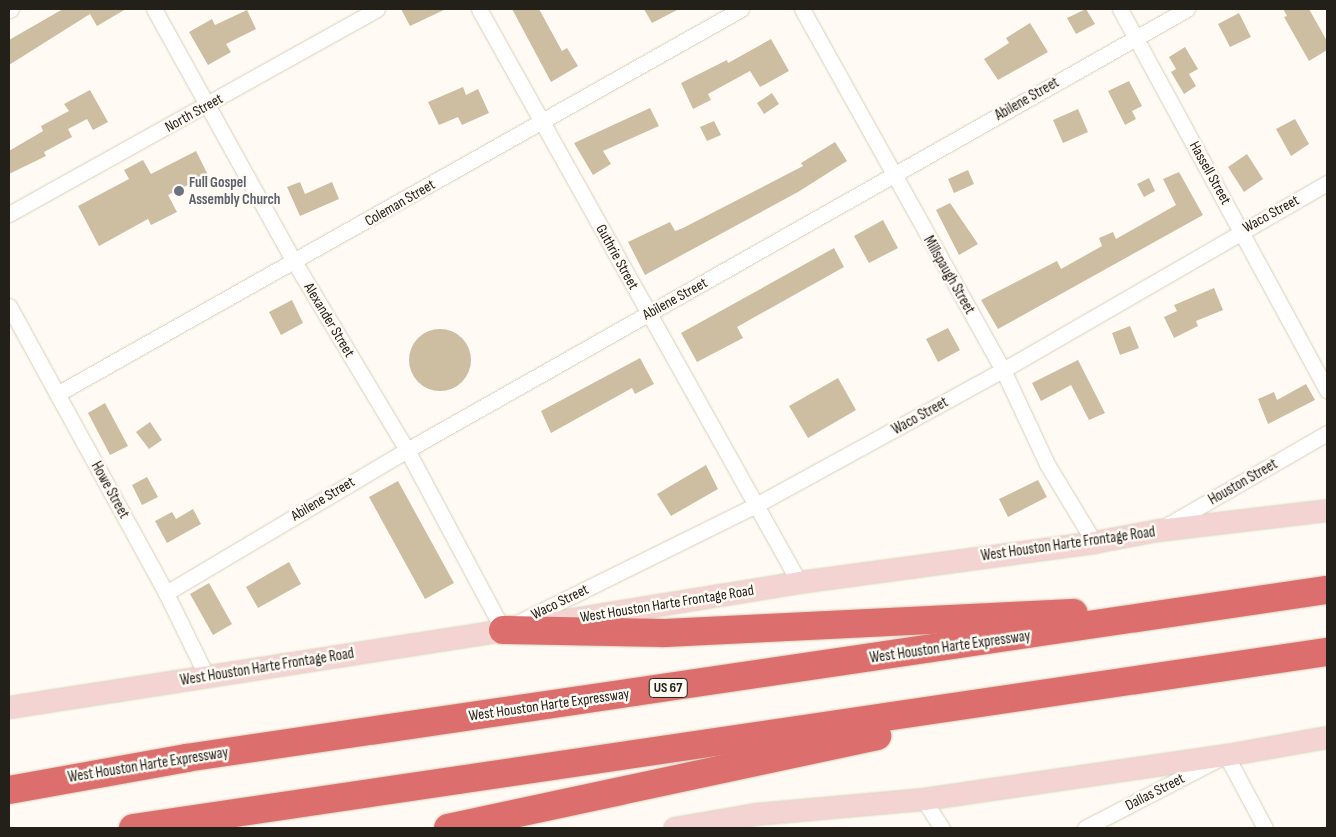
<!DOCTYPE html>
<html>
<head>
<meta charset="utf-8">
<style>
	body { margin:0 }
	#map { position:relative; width:1336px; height:837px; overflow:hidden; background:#fffbf4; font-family:"Sofia Sans Condensed",sans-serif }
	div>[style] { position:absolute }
	.building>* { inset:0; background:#cebea1 }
	.round { border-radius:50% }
	.roads { filter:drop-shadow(0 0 1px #d8cfbd) drop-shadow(0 0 1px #d8cfbd) }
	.minor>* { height:15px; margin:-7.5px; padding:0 7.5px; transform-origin:7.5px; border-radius:7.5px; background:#fff }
	.secondary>* { height:21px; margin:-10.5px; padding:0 10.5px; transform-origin:10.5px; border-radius:10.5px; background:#f4d4d3 }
	.motorway>* { height:28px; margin:-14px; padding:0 14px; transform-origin:14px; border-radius:14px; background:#dc6f6d }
	.dots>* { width:14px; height:14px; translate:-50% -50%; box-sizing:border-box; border:2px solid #fffbf4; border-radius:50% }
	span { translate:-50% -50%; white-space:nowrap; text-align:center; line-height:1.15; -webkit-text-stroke:5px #fffbf4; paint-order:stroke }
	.shield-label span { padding:1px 4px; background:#fffbf4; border:1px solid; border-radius:4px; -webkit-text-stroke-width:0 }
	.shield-label { font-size:14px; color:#232019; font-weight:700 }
	.street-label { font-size:15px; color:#232019 }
	.worship-label { font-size:15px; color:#5b616d; font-weight:700 }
	.left { translate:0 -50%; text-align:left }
	.frame { position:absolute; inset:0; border:10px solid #232019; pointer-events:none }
</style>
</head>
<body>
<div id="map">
	<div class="building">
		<div style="clip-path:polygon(63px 9px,126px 9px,97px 26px,90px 14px,9px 65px,9px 40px)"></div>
		<div style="clip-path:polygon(401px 9px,446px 9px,410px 26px)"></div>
		<div style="clip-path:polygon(512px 9px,539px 9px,562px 51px,567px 48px,578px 66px,551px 82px)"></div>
		<div style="clip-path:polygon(644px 9px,679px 9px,652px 23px)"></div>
		<div style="clip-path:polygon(1086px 9px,1095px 24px,1076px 34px,1067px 18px)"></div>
		<div style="clip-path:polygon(1283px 9px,1309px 9px,1327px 41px,1327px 50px,1309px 61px,1284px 17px,1287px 16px)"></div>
		<div style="clip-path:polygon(247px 10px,256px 29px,226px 44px,231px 52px,208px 65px,189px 32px,212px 19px,215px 25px)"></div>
		<div style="clip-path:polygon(1239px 13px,1251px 37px,1230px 47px,1218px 24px)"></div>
		<div style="clip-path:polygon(1030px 23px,1048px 52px,998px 80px,984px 59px,1009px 43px,1006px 38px)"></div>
		<div style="clip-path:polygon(771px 39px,789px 71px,760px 87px,750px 71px,708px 94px,711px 100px,693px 109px,681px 83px,727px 60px,728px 63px)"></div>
		<div style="clip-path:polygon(1185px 47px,1198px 69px,1189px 74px,1196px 86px,1184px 94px,1171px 72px,1176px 69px,1169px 57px)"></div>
		<div style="clip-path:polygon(1129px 81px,1142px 106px,1132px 111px,1136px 119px,1125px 125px,1108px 91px)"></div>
		<div style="clip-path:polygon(463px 87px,466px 95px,478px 89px,489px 113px,462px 125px,458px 117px,439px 125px,428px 102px)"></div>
		<div style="clip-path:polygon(90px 90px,108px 122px,93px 130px,87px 119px,68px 129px,72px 137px,44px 152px,46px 156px,9px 174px,9px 151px,43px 131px,41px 126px,69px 111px,64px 104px)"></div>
		<div style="clip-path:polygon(772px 93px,779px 104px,764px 114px,757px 103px)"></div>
		<div style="clip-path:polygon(650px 108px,659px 126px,603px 151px,611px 164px,593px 175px,574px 143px)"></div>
		<div style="clip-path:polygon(1078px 109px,1088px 132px,1063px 143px,1053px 120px)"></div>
		<div style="clip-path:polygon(1295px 119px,1309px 144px,1291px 156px,1276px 129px)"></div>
		<div style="clip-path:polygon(714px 121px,721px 135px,707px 141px,700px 127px)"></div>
		<div style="clip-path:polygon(835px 142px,847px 161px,798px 192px,645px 275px,628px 242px,670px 222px,675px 231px,683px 228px,803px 166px,801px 163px)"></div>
		<div style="clip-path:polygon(196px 151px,208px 175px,168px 195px,177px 212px,151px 225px,148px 219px,99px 246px,78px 206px,129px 179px,124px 170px,143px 160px,151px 174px)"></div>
		<div style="clip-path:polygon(1247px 154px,1263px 179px,1244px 192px,1228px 167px)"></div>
		<div style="clip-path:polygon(968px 170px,974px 184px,954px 193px,948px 179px)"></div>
		<div style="clip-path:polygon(1179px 172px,1203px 215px,998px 329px,981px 300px,1057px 261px,1061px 269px,1102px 246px,1099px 238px,1113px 232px,1116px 239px,1176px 205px,1163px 179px)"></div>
		<div style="clip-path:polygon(1149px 178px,1155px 191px,1144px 197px,1137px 184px)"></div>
		<div style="clip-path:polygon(300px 182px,305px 194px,332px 182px,339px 199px,300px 216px,287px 187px)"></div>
		<div style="clip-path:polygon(950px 203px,978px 244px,959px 255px,936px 210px)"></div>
		<div style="clip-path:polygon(883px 220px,898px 248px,869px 263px,854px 236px)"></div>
		<div style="clip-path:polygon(834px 248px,844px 267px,737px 327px,743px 338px,697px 362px,681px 333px)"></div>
		<div style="clip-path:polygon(1214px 288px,1223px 310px,1196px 321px,1198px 326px,1174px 338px,1164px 317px,1177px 311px,1174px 305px)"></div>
		<div style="clip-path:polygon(292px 300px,303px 323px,281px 335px,269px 312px)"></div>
		<div style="clip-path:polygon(1130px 326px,1139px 348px,1120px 355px,1112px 333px)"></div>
		<div style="clip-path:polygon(948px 328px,960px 350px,938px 362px,926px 339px)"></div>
		<div class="round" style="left:409px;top:329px;width:62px;height:62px"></div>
		<div style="clip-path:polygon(640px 358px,654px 384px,635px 394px,632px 388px,551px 433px,541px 411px)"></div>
		<div style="clip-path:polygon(1078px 360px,1105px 413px,1089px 420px,1071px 385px,1041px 401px,1032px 383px)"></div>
		<div style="clip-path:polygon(838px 378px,856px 410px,808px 438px,789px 406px)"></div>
		<div style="clip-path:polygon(1306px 384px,1315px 400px,1268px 424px,1258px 399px,1274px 392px,1277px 400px)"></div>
		<div style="clip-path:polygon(105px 403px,128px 446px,110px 455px,88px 413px)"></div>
		<div style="clip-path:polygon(150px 422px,162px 440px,149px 449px,136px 432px)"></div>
		<div style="clip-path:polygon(706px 465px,718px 489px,671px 516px,657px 494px)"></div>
		<div style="clip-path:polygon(147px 477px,158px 497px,142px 505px,132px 485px)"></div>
		<div style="clip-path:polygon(1038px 480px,1047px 497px,1008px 517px,999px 499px)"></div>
		<div style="clip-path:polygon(398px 481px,454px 583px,425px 599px,369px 497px)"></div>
		<div style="clip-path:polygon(193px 509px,201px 524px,167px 543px,155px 521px,172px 512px,176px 519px)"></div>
		<div style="clip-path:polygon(289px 562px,301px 584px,258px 608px,246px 587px)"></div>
		<div style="clip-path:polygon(209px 583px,232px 624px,213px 635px,190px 594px)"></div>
	</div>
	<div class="roads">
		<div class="minor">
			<div style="left:154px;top:9px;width:291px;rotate:61deg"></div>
			<div style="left:295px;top:263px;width:218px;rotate:59.1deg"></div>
			<div style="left:407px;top:450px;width:204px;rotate:61.9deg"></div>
			<div style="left:503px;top:630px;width:282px;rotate:-26.3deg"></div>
			<div style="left:756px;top:505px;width:281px;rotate:-28.7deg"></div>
			<div style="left:1003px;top:370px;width:374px;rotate:-30deg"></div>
			<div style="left:479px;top:9px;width:656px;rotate:60.82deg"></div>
			<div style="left:802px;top:9px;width:413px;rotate:60.9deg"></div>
			<div style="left:1003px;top:370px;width:104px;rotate:64.9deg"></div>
			<div style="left:1047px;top:464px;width:91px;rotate:58.9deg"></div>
			<div style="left:1120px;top:9px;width:434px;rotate:61.5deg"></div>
			<div style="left:9px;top:10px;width:2px;rotate:-27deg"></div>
			<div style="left:9px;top:214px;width:421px;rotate:-29.1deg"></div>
			<div style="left:9px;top:306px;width:327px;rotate:61.3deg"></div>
			<div style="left:166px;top:593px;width:93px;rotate:64deg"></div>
			<div style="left:57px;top:394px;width:785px;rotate:-29.37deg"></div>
			<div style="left:1166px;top:526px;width:186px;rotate:-30deg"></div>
			<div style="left:166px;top:593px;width:280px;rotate:-30.7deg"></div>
			<div style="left:407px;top:450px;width:896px;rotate:-29.48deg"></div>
			<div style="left:923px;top:799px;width:35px;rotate:57deg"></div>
			<div style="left:1085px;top:828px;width:159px;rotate:-27.4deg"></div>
			<div style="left:1226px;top:755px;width:83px;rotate:61.9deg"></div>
		</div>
		<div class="secondary">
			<div style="left:553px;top:622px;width:249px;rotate:-9.2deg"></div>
			<div style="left:799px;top:582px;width:298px;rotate:-7.7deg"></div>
			<div style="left:1094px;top:542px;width:65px;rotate:-10.6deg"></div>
			<div style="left:1158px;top:530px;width:170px;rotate:-6.7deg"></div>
			<div style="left:9px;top:707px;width:515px;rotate:-8.82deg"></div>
			<div style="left:674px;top:828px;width:82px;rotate:-9.8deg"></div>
			<div style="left:755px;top:814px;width:169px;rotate:-5.1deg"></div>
			<div style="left:923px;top:799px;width:306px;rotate:-8.3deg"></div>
			<div style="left:1226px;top:755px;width:103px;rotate:-10.1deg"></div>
		</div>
		<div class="motorway">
			<div style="left:503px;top:630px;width:161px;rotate:1.1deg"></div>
			<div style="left:664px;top:633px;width:410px;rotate:-2.8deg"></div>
			<div style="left:9px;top:790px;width:180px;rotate:-10.2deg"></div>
			<div style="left:186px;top:758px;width:1153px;rotate:-8.38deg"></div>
			<div style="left:133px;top:828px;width:1207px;rotate:-8.39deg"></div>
			<div style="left:448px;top:828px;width:439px;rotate:-12.1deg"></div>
		</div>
	</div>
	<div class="dots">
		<div style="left:179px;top:191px;background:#6b7280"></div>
	</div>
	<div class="shield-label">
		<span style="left:668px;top:688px">US 67</span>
	</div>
	<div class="street-label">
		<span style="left:1027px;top:99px;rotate:-30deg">Abilene Street</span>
		<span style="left:194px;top:113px;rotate:-29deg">North Street</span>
		<span style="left:1210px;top:173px;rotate:61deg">Hassell Street</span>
		<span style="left:400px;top:203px;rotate:-30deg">Coleman Street</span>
		<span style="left:1271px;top:214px;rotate:-29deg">Waco Street</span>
		<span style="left:617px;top:257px;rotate:61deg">Guthrie Street</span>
		<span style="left:949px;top:275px;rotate:60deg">Millspaugh Street</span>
		<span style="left:675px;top:299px;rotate:-29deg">Abilene Street</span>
		<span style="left:329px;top:320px;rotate:59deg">Alexander Street</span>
		<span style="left:920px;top:416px;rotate:-29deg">Waco Street</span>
		<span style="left:1243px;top:482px;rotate:-30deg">Houston Street</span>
		<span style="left:110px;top:490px;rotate:61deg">Howe Street</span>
		<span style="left:323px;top:499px;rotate:-31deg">Abilene Street</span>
		<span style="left:1068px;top:544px;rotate:-8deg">West Houston Harte Frontage Road</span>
		<span style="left:560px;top:602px;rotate:-26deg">Waco Street</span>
		<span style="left:667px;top:604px;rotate:-9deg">West Houston Harte Frontage Road</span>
		<span style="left:950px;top:647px;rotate:-8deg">West Houston Harte Expressway</span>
		<span style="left:267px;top:667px;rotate:-9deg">West Houston Harte Frontage Road</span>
		<span style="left:549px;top:705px;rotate:-8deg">West Houston Harte Expressway</span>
		<span style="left:148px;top:765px;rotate:-9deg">West Houston Harte Expressway</span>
		<span style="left:1155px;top:792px;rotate:-27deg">Dallas Street</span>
	</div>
	<div class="worship-label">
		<span class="left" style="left:189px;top:191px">Full Gospel<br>Assembly Church</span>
	</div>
	<div class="frame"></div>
</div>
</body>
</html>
